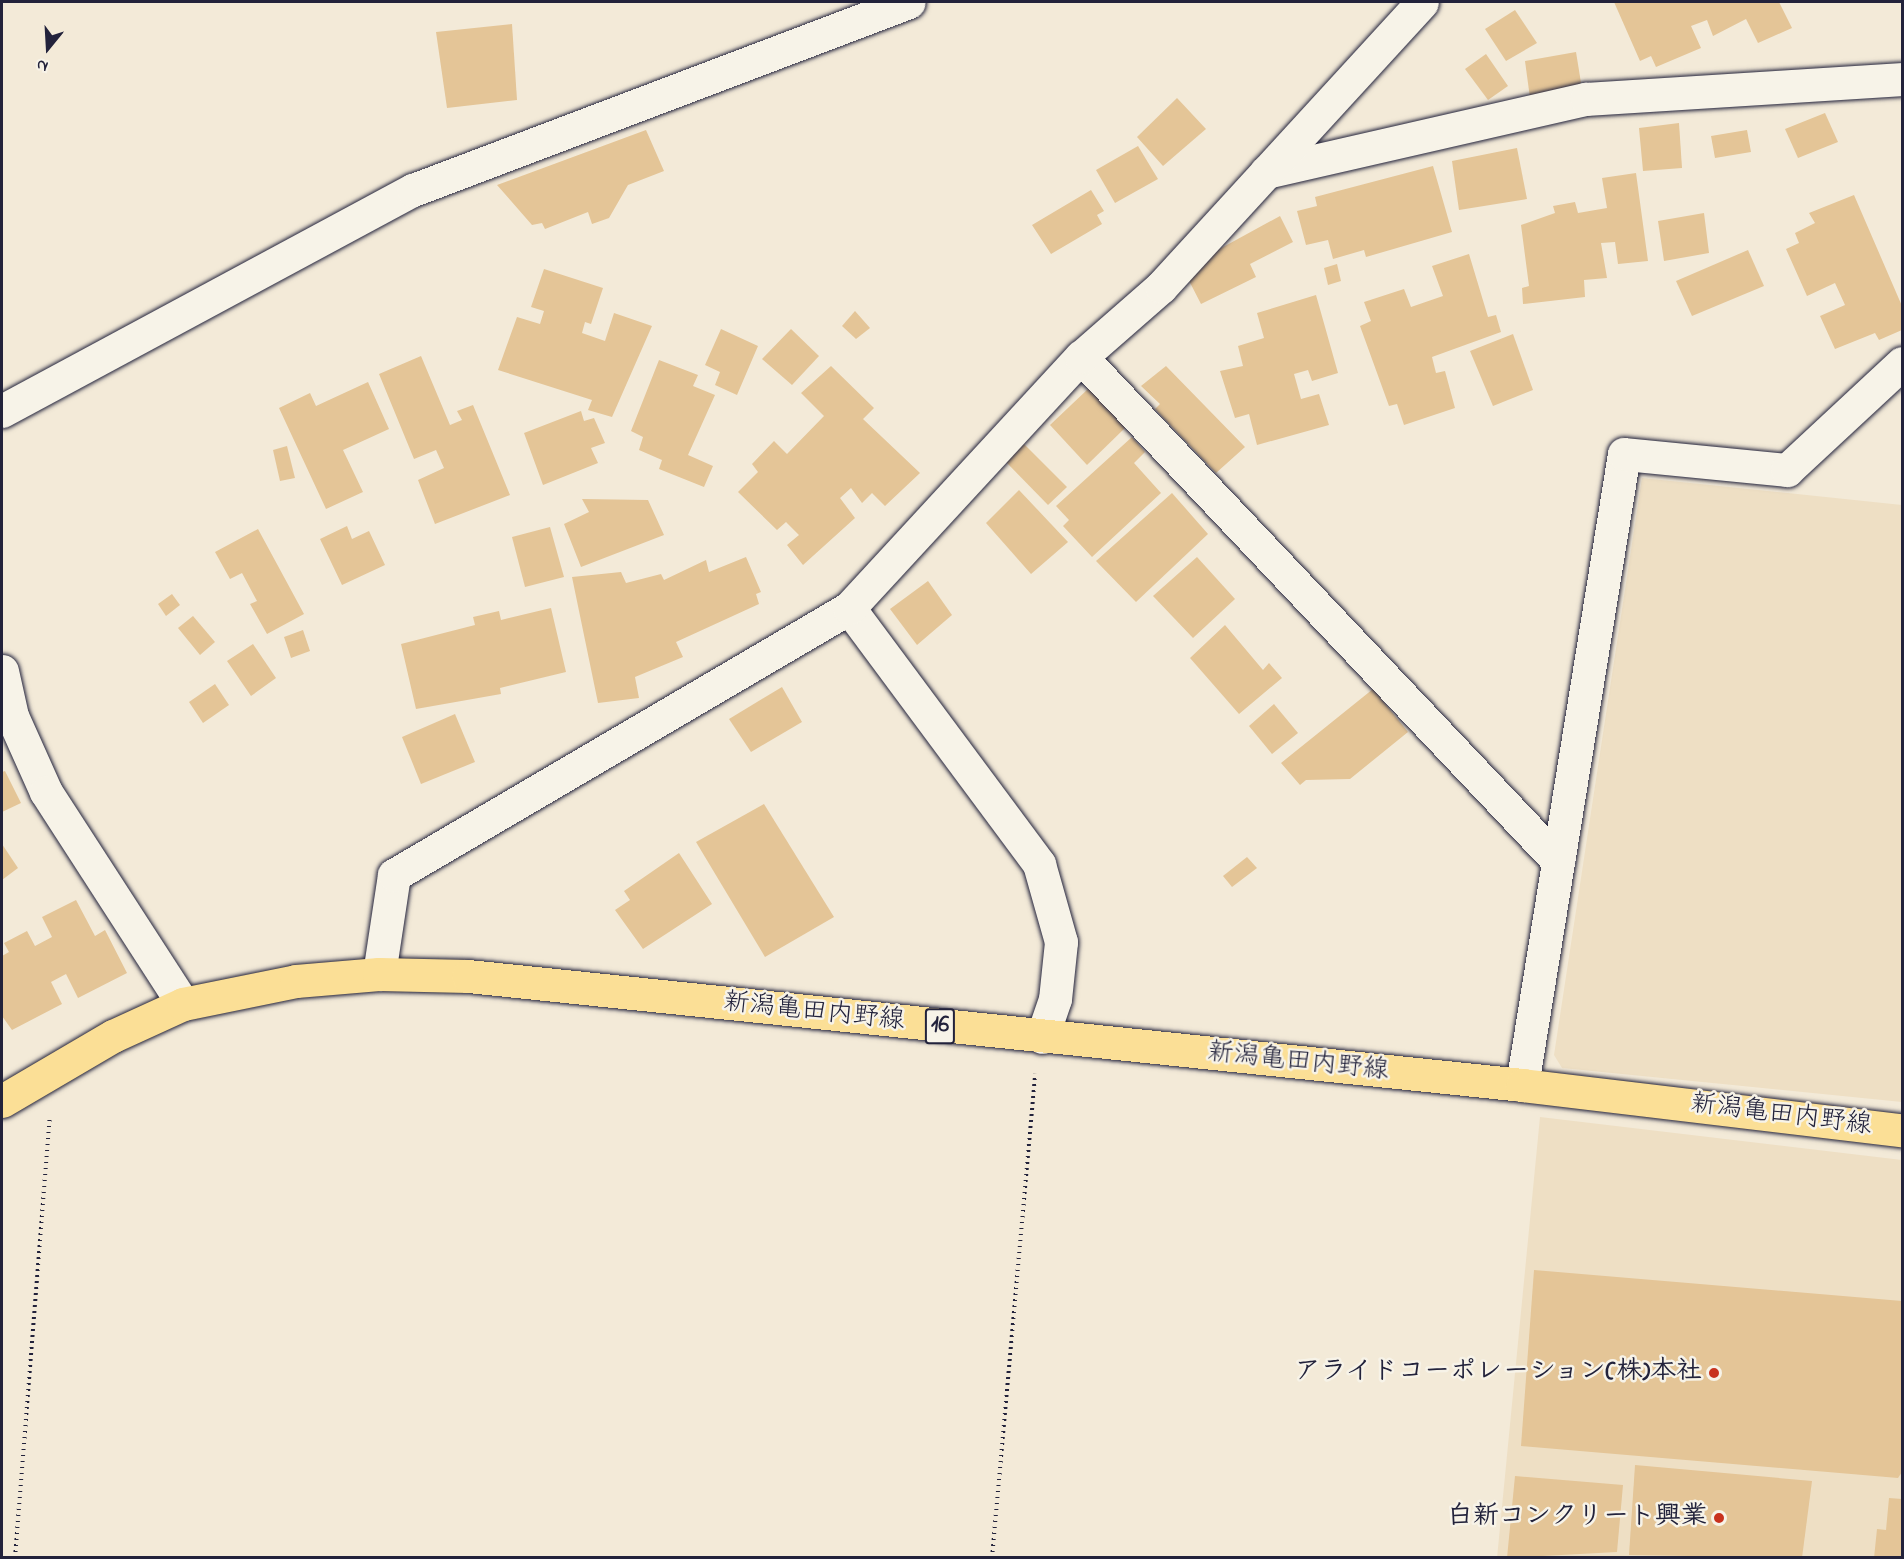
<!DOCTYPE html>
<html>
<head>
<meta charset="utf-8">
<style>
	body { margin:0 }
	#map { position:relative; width:1904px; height:1559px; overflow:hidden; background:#f3ead8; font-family:"Indie Flower","Klee One",sans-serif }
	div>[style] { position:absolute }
	.built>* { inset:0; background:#eedfc4 }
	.building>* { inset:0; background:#e4c597 }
	.path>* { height:4px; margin-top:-2px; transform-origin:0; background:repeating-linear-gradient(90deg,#22223b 0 1.5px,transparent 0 6px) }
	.roads { filter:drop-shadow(0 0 2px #22223b) drop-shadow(0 0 2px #22223b) }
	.minor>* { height:33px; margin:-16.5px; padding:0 16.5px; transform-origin:16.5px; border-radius:16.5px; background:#f7f3e8 }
	.major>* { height:33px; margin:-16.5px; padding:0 16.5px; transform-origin:16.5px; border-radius:16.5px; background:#fbdf96 }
	.dots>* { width:16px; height:16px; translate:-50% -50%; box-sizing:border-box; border:3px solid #f7f3e8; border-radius:50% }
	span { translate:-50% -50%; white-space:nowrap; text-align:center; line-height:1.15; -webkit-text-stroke:5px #f7f3e8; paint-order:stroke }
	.shield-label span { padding:2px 4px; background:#f7f3e8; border:2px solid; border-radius:4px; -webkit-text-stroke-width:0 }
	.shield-label { font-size:24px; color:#22223b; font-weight:700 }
	.street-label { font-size:26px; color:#22223b }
	.poi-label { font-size:26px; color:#22223b; font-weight:700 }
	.right { translate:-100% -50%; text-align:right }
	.frame { position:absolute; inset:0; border:3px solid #22223b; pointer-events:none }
	.north { position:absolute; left:18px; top:18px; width:60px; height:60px; -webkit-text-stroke:4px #f7f3e8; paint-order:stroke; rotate:198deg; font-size:16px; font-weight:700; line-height:24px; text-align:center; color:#22223b }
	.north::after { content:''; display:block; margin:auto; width:21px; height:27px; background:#22223b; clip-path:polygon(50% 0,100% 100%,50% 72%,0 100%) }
</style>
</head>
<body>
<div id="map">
	<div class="built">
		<div style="clip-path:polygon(1642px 478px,1902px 505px,1902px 1102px,1562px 1068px,1554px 1055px)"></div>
		<div style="clip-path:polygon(1540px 1117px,1902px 1160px,1902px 1557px,1497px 1558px)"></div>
	</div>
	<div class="building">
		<div style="clip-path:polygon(1614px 2px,1779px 2px,1792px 28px,1758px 43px,1746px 19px,1713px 36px,1707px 20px,1691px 26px,1701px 48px,1656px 67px,1651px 56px,1640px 61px)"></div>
		<div style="clip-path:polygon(1515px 10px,1537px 43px,1506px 61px,1485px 29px)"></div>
		<div style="clip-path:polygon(512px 24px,517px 100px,447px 108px,436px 32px)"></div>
		<div style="clip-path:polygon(1576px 52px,1582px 89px,1530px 98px,1525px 61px)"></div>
		<div style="clip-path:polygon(1486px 54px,1508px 86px,1488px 100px,1465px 69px)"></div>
		<div style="clip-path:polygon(1177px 98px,1206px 129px,1163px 166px,1137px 137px)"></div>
		<div style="clip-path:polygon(1825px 113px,1838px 142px,1798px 158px,1785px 129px)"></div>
		<div style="clip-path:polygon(1679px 123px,1682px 168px,1643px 171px,1639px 128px)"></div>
		<div style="clip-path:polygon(646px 130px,664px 171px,628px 185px,609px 218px,592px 224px,588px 212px,545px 229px,542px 223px,532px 225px,497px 185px)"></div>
		<div style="clip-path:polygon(1747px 130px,1751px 152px,1715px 158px,1711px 136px)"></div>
		<div style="clip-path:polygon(1138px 146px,1158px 179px,1115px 203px,1096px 170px)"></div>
		<div style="clip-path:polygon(1517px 148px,1527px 199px,1459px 210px,1452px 161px)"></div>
		<div style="clip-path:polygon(1433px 166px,1452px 232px,1366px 257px,1364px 250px,1333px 259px,1328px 240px,1306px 245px,1297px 211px,1317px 206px,1315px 197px)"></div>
		<div style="clip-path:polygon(1636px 173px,1648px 261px,1618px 264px,1615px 242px,1601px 243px,1607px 278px,1584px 280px,1585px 297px,1523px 304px,1522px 288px,1529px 286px,1521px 225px,1555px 213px,1553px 206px,1575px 202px,1578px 213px,1607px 208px,1602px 178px)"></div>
		<div style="clip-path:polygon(1091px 190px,1104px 211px,1097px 215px,1102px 224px,1051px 254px,1032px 225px)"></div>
		<div style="clip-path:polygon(1854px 195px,1902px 306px,1902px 330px,1879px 340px,1875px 333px,1835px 349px,1820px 316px,1845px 305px,1835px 283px,1807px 296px,1786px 249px,1799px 243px,1795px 233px,1815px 223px,1809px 213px)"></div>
		<div style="clip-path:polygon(1704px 213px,1709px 253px,1664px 261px,1658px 221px)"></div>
		<div style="clip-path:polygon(1280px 216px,1293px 242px,1250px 264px,1256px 277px,1201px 304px,1183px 269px)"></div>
		<div style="clip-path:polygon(1748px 250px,1764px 286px,1692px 316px,1676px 281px)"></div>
		<div style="clip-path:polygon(1469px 254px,1488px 317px,1496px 315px,1501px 332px,1432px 357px,1436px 373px,1445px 371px,1455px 408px,1404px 425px,1397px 404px,1389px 406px,1360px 326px,1371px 321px,1364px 302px,1404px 289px,1411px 307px,1443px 296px,1432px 266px)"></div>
		<div style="clip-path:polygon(1337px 264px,1341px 281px,1328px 285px,1324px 268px)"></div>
		<div style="clip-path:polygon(544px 269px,603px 288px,591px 324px,585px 322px,582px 333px,605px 341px,614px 313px,652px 326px,612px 417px,588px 410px,592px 400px,498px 370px,517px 317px,540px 324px,544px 311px,531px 307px)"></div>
		<div style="clip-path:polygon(1316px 295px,1338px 373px,1312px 381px,1308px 370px,1294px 374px,1301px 399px,1319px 394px,1329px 425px,1257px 445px,1249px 414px,1235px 418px,1220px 371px,1243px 366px,1238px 346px,1264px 338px,1257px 313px)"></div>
		<div style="clip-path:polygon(855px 311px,870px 328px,856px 339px,842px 326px)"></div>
		<div style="clip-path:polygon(721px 329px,758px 346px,737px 395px,715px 385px,720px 372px,705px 365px)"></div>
		<div style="clip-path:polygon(791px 329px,819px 356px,792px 385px,762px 359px)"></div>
		<div style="clip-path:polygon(1513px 334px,1533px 390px,1493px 406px,1470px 351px)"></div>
		<div style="clip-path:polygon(421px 356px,450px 425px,462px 420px,457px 411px,473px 405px,510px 495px,435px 524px,418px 480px,444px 468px,436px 450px,414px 459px,379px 374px)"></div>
		<div style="clip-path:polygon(659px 360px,698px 375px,693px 386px,715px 395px,688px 455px,713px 466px,704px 487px,659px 469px,662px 460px,639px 450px,643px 437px,631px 431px)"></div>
		<div style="clip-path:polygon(831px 366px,874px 408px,863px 419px,920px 473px,885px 506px,872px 493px,862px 503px,851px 488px,840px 498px,855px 518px,803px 565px,787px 545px,799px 535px,786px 522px,777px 530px,738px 492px,758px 472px,752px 464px,774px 441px,787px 454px,824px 416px,801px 393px)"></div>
		<div style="clip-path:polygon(1166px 366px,1245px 447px,1216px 473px,1155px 409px,1160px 404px,1141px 386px)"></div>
		<div style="clip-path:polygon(368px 382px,389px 429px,343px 450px,363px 492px,326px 509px,279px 408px,310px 393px,316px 406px)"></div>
		<div style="clip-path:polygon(1089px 388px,1126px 427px,1087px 465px,1050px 425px)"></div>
		<div style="clip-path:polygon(581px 411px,584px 421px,594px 418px,605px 443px,591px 448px,598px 463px,543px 485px,524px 433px)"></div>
		<div style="clip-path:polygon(1132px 437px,1145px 452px,1134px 463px,1161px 493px,1092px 557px,1063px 526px,1069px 520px,1056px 506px)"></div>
		<div style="clip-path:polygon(1024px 444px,1067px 487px,1048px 505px,1006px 462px)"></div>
		<div style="clip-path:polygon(287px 446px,295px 478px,280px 481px,273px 450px)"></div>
		<div style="clip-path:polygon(1019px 490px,1068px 542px,1031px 574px,986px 523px)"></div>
		<div style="clip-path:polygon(1172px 493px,1208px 534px,1136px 602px,1096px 561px)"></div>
		<div style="clip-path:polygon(582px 499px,648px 500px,664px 535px,581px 567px,564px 524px,589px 512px)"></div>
		<div style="clip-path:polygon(347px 526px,352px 539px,369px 531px,385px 565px,342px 585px,320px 539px)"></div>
		<div style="clip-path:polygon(550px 527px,564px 577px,525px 587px,512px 537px)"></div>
		<div style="clip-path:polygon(258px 529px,304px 614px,267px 634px,250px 604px,257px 601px,242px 573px,230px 579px,215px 552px)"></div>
		<div style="clip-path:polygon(746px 557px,761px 592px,756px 594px,759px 604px,676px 642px,683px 657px,635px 677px,639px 698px,598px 703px,572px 577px,621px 572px,626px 583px,661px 574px,664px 580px,706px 560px,709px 572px)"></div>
		<div style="clip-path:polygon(1197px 557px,1235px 599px,1193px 638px,1153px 596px)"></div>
		<div style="clip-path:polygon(928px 581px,952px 615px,917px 645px,890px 609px)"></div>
		<div style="clip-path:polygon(172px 594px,180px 605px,166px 616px,158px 604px)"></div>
		<div style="clip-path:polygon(551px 608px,566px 672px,500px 688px,501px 694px,416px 709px,401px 644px,475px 625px,473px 617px,499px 611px,501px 620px)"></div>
		<div style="clip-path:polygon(193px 616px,215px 642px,200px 655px,178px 628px)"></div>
		<div style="clip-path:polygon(1225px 625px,1263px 670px,1269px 663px,1282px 678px,1239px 714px,1190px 658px)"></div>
		<div style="clip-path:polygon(303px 630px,310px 651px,291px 658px,284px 637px)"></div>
		<div style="clip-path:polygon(253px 644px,276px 678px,251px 696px,227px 661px)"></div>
		<div style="clip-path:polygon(215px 684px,229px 705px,203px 723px,189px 702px)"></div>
		<div style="clip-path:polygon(782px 687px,802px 722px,751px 752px,729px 719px)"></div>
		<div style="clip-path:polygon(1373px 689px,1408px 732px,1350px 779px,1306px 780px,1300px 785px,1281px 763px)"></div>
		<div style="clip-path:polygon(1274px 704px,1298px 733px,1272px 754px,1249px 726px)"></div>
		<div style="clip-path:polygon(455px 714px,475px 762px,421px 784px,402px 737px)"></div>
		<div style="clip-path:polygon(5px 771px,21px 803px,2px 812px,2px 772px)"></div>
		<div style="clip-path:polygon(764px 804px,834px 917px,765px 957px,696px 842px)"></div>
		<div style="clip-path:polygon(2px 844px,18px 868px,2px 880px)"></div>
		<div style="clip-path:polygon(679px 853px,712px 904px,643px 949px,615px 910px,630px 900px,624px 891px)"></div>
		<div style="clip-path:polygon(1247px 857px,1257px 868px,1232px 887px,1223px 876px)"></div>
		<div style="clip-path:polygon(76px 900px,95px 936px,105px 930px,127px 973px,78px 998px,66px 974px,51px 982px,62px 1004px,12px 1030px,2px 1016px,2px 956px,9px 952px,4px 943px,27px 931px,35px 946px,52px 937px,42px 917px)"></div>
		<div style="clip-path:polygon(1534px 1270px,1902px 1301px,1902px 1472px,1898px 1478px,1521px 1446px)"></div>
		<div style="clip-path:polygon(1635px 1465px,1812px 1481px,1802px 1558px,1629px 1555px)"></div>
		<div style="clip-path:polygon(1515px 1476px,1623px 1485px,1617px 1552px,1507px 1558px)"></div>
		<div style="clip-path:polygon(1889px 1498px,1902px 1499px,1902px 1558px,1874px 1558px,1877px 1529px,1886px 1530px)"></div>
	</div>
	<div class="path">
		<div style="left:15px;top:1558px;width:443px;rotate:-85.5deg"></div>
		<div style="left:992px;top:1558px;width:486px;rotate:-84.9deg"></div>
	</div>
	<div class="roads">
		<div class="minor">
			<div style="left:1266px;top:172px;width:328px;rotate:-12.9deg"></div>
			<div style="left:1586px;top:99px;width:317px;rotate:-3.6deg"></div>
			<div style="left:1081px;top:357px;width:694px;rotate:46.58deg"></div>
			<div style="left:2px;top:411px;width:467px;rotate:-28.3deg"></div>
			<div style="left:413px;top:190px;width:530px;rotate:-20.76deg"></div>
			<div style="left:849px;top:608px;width:319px;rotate:53.4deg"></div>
			<div style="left:1039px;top:864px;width:81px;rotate:74.2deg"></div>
			<div style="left:1061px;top:942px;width:57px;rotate:96deg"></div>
			<div style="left:1055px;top:999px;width:40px;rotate:108.9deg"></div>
			<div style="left:2px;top:671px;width:46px;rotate:77.5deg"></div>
			<div style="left:12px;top:716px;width:83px;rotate:65.9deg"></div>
			<div style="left:46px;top:792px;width:252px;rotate:57.1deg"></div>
			<div style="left:379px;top:974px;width:100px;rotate:-81.4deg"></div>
			<div style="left:394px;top:875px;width:528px;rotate:-30.4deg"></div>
			<div style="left:849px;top:608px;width:342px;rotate:-47.3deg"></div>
			<div style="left:1081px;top:357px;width:106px;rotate:-41.2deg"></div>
			<div style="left:1161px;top:287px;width:386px;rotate:-47.5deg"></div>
			<div style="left:1522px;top:1085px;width:639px;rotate:-80.82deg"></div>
			<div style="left:1624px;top:454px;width:164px;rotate:5.6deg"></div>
			<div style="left:1787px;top:470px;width:157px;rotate:-42.9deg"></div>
		</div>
		<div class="major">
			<div style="left:2px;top:1101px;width:129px;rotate:-30.4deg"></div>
			<div style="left:113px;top:1036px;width:77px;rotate:-24.6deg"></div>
			<div style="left:183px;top:1004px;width:115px;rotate:-11.5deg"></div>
			<div style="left:296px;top:981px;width:83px;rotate:-4.8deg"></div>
			<div style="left:379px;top:974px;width:89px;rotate:1.3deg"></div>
			<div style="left:468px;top:976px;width:1060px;rotate:5.9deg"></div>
			<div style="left:1522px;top:1085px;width:383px;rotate:6.8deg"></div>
		</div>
	</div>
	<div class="dots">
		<div style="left:1714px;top:1373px;background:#c8321e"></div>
		<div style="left:1719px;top:1518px;background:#c8321e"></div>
	</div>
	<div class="shield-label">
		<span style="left:940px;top:1026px">16</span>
	</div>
	<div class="street-label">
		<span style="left:814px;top:1013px;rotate:6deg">新潟亀田内野線</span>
		<span style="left:1298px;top:1063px;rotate:6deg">新潟亀田内野線</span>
		<span style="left:1781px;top:1116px;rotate:7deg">新潟亀田内野線</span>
	</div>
	<div class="poi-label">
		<span class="right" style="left:1702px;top:1373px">アライドコーポレーション(株)本社</span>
		<span class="right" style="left:1707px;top:1518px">白新コンクリート興業</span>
	</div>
	<div class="frame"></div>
	<div class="north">N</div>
</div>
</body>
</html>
